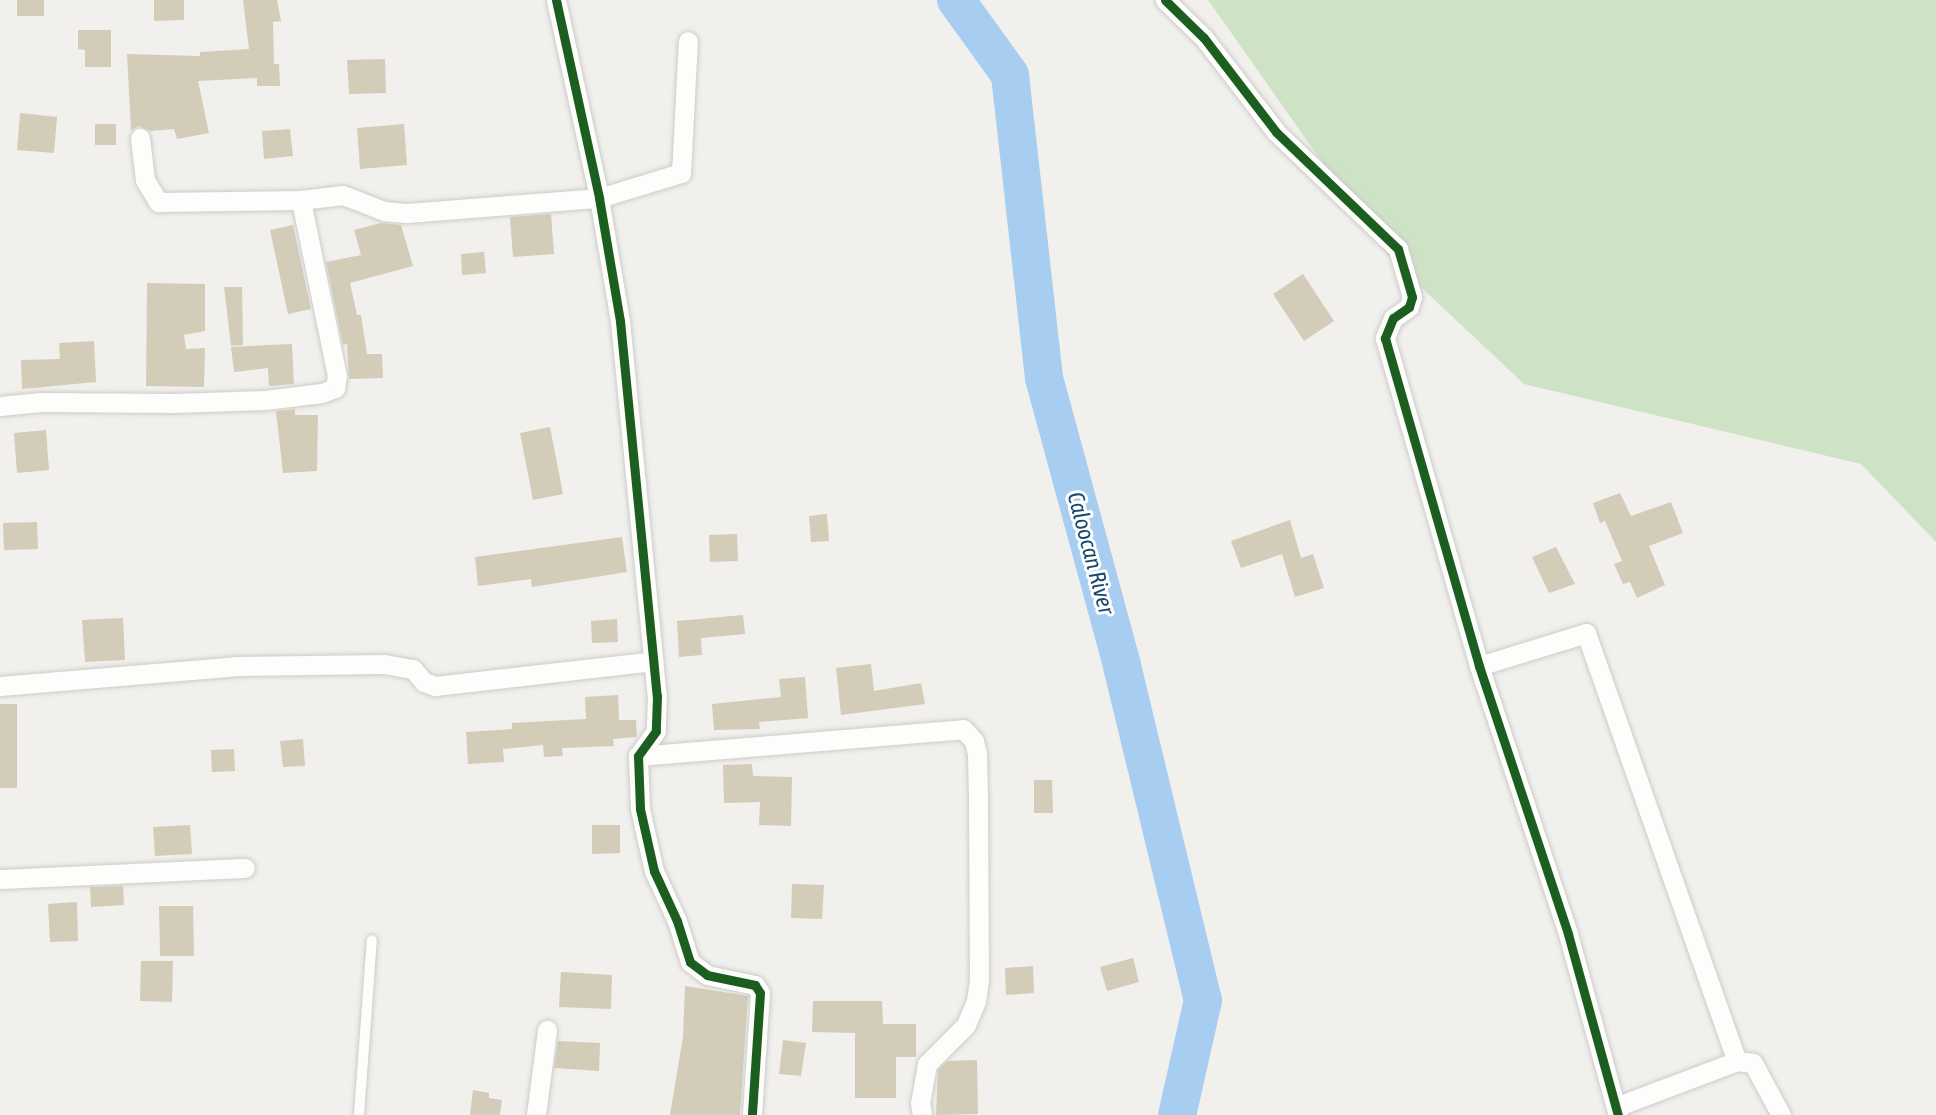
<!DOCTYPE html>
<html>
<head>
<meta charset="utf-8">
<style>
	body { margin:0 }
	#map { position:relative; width:1936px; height:1115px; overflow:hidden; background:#f1f0ed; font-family:"Asap Condensed",sans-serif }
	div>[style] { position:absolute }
	.green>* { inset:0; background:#cee3c6 }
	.river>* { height:38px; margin:-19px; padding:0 19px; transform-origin:19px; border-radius:19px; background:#a7cef0 }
	.building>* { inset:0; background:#d2ccb8 }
	.roads { filter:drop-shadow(0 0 2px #ccccc9) drop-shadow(0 0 2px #ccccc9) }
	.service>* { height:10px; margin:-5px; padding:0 5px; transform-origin:5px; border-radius:5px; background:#fdfdfc }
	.minor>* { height:19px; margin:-9.5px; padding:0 9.5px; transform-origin:9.5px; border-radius:9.5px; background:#fdfdfc }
	.cycleway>* { height:9px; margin:-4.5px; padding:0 4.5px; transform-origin:4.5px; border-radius:4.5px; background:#1b5e20 }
	span { translate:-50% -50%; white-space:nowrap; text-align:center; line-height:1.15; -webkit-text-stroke:6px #fffffd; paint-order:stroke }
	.water-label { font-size:23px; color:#154972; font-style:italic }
</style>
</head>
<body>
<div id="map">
	<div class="green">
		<div style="clip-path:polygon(1208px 0,1936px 0,1936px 542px,1861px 464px,1524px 384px,1389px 257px)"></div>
	</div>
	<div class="river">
		<div style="left:956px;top:0;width:92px;rotate:54.2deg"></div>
		<div style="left:1010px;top:75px;width:305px;rotate:83.6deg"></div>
		<div style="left:1044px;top:378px;width:298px;rotate:74.8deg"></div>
		<div style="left:1122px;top:666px;width:344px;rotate:76.4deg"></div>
		<div style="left:1203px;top:1000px;width:118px;rotate:102.7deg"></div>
	</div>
	<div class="building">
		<div style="clip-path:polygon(17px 0,44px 0,44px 16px,17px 16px)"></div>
		<div style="clip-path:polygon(154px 0,184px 0,184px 20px,154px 21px)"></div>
		<div style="clip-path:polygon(243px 0,277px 0,281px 21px,273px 22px,274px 64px,279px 64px,280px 86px,257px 86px,257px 78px,198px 81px,209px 133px,177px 139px,174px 129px,150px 131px,139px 126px,131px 130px,127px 54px,200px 56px,200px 52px,249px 49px)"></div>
		<div style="clip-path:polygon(78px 30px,111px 30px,111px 67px,85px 67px,85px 50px,78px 49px)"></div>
		<div style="clip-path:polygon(385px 59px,386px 93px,349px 94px,347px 60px)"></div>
		<div style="clip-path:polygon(20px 113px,57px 117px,54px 153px,17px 150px)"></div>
		<div style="clip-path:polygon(95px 124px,116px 124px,116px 145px,95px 145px)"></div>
		<div style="clip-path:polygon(404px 124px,407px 165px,360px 169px,357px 128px)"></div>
		<div style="clip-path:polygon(290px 129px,293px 156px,264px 159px,262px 131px)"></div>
		<div style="clip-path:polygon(551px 214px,554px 254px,513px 257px,510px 217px)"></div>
		<div style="clip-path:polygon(381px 223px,401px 225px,413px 266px,350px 283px,357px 315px,361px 315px,367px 354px,382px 354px,383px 378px,349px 379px,347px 344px,343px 345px,326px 262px,361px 255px,354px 230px)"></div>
		<div style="clip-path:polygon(293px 225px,311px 309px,288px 314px,270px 230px)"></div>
		<div style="clip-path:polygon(484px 252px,486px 273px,462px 275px,461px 254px)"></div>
		<div style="clip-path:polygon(1303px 274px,1334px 321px,1304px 341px,1273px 294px)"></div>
		<div style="clip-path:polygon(147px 283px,205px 284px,205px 331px,184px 335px,186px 349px,205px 348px,204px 387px,146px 386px)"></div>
		<div style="clip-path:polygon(224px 287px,242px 287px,243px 345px,231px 346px)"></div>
		<div style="clip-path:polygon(94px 341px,96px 382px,22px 389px,21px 360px,60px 359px,59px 343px)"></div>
		<div style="clip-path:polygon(292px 344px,294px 384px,269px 386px,268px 368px,234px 372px,231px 347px)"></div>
		<div style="clip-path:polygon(295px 409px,295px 415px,318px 415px,317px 471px,283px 473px,276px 411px)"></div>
		<div style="clip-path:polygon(550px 427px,563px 494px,533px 500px,520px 433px)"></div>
		<div style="clip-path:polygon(46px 430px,49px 470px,17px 473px,14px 433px)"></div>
		<div style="clip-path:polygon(1620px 493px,1631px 516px,1671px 502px,1683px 533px,1649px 546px,1665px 585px,1637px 598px,1630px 582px,1623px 584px,1614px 564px,1622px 561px,1605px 521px,1600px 523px,1593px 503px)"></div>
		<div style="clip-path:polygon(827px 514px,829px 541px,811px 542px,809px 516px)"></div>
		<div style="clip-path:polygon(1290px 520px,1301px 558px,1313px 554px,1324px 588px,1295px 597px,1282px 554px,1241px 568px,1231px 541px)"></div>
		<div style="clip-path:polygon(37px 522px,38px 549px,4px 550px,3px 523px)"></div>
		<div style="clip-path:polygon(737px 534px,738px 561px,710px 562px,709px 535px)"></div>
		<div style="clip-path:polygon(622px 537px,627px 572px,532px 587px,531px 579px,478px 586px,475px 557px)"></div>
		<div style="clip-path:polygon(1556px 547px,1575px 584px,1549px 593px,1532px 557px)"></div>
		<div style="clip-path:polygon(743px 615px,745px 634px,701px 638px,702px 655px,679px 657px,677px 621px)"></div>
		<div style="clip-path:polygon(123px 618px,125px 660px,85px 662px,82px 620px)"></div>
		<div style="clip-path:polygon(617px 619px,618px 642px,592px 643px,591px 621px)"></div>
		<div style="clip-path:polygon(871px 664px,874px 691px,921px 683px,925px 704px,841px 715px,836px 668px)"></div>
		<div style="clip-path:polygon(805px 677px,808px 718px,759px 722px,760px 729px,714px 730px,712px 704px,781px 697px,779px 679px)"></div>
		<div style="clip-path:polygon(618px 695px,619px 720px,636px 720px,637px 737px,613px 739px,614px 746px,562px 748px,563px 756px,544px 757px,543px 745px,503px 749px,504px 762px,468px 764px,466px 732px,512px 729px,512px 723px,586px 719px,585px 697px)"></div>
		<div style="clip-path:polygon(0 704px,17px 704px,17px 788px,0 788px)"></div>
		<div style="clip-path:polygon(303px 739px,305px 766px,283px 767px,280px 741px)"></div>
		<div style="clip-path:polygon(234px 749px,235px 771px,212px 772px,211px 750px)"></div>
		<div style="clip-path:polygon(752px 764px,753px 776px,792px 777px,791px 826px,759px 825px,760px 802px,724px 803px,723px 765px)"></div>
		<div style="clip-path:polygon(1034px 780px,1052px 780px,1053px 813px,1034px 813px)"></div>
		<div style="clip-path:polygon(190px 825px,192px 854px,155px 856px,153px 827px)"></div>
		<div style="clip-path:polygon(592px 825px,620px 825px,620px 853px,592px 854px)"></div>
		<div style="clip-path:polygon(792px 884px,824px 885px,822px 919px,791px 918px)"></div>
		<div style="clip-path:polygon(123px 886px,124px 905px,91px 907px,90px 887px)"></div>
		<div style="clip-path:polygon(77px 902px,78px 941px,50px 942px,48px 904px)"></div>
		<div style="clip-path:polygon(159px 906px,193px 906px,194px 956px,160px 956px)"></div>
		<div style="clip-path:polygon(1133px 958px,1139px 982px,1107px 991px,1100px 967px)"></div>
		<div style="clip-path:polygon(141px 961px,173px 961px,172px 1002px,140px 1001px)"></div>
		<div style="clip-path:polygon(1033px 966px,1034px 993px,1006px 995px,1005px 968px)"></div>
		<div style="clip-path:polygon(561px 972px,612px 975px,611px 1009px,559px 1007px)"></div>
		<div style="clip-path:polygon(685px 986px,748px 996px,740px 1115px,670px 1115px,683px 1037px)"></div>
		<div style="clip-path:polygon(813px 1001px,882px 1001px,883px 1024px,916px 1024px,916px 1057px,896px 1057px,896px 1098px,855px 1098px,855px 1033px,812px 1032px)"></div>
		<div style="clip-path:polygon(783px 1040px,806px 1043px,801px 1076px,779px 1074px)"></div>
		<div style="clip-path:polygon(558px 1041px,600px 1043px,599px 1071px,554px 1068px)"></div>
		<div style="clip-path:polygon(977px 1060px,978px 1114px,936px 1115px,938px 1070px,947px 1061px)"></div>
		<div style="clip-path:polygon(473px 1090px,489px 1093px,489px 1098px,502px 1100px,500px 1115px,470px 1115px)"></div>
	</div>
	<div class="roads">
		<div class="service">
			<div style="left:359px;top:1115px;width:175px;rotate:-85.8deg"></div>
		</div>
		<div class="minor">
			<div style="left:556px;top:0;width:203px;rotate:77.7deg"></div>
			<div style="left:599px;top:198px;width:125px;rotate:80.3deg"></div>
			<div style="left:620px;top:321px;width:377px;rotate:84.4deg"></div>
			<div style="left:657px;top:696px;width:35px;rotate:92deg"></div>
			<div style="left:656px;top:731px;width:31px;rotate:126deg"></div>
			<div style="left:638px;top:756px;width:53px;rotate:87.8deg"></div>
			<div style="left:640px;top:809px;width:64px;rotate:77.3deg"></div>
			<div style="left:654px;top:871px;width:55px;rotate:65.3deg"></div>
			<div style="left:677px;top:921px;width:43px;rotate:72.4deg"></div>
			<div style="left:690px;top:962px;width:21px;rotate:37deg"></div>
			<div style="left:707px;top:975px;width:49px;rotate:11.8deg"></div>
			<div style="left:755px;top:985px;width:9px;rotate:58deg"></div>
			<div style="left:760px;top:993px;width:122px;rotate:93.8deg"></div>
			<div style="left:1165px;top:0;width:54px;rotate:44.3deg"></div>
			<div style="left:1204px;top:38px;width:118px;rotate:52.5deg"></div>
			<div style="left:1276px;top:132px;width:169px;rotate:43.8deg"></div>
			<div style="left:1398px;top:249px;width:50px;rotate:73.7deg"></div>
			<div style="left:1412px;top:297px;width:10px;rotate:107deg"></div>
			<div style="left:1409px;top:307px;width:19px;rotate:145deg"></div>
			<div style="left:1393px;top:318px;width:22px;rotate:112deg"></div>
			<div style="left:1385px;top:338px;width:341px;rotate:74deg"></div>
			<div style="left:1479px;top:666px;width:282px;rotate:71.6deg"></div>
			<div style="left:1568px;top:934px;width:188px;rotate:74.6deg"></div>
			<div style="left:140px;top:138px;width:42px;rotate:83.2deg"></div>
			<div style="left:145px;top:180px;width:26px;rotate:59deg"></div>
			<div style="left:158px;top:202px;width:143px;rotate:-0.8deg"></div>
			<div style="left:301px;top:200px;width:42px;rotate:-6.8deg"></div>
			<div style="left:343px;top:195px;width:44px;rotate:21.3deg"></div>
			<div style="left:384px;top:211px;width:23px;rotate:5deg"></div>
			<div style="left:407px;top:213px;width:193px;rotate:-4.5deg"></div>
			<div style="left:599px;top:198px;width:86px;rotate:-17deg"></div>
			<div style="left:681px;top:173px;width:132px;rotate:-87deg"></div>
			<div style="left:0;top:406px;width:41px;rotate:-5.6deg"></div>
			<div style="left:41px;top:402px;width:133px;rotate:0.4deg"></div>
			<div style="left:174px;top:403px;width:91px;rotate:-1.9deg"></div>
			<div style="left:265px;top:400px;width:57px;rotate:-7deg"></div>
			<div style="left:322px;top:393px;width:14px;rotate:-21deg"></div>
			<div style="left:335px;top:388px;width:12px;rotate:-81deg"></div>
			<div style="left:337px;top:376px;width:180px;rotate:-101.6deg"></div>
			<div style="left:1479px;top:666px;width:112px;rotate:-17.1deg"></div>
			<div style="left:1586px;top:633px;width:454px;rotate:70.6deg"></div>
			<div style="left:1737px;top:1061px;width:16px;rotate:7deg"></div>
			<div style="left:1753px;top:1063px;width:59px;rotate:61.7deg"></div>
			<div style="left:0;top:686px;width:237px;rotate:-4.8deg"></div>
			<div style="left:236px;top:666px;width:148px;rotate:-0.8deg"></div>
			<div style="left:384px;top:664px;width:29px;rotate:10deg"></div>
			<div style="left:413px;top:669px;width:17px;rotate:50deg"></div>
			<div style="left:424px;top:682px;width:12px;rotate:20deg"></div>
			<div style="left:435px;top:686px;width:220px;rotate:-6.5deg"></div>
			<div style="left:638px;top:756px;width:326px;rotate:-4.7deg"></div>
			<div style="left:963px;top:729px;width:16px;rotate:47deg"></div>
			<div style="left:974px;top:741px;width:13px;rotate:77deg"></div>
			<div style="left:977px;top:754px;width:43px;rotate:88.7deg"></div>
			<div style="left:978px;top:797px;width:183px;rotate:89.7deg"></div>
			<div style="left:979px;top:980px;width:21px;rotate:98deg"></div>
			<div style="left:976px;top:1001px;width:26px;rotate:113deg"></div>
			<div style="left:966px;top:1025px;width:55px;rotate:135deg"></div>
			<div style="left:927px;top:1064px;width:39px;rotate:100deg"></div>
			<div style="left:920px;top:1102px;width:13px;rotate:81deg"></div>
			<div style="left:0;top:879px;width:245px;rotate:-2.6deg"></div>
			<div style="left:1618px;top:1106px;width:127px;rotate:-20.7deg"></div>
			<div style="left:536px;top:1115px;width:86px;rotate:-82.6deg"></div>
		</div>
	</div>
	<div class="cycleway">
		<div style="left:556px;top:0;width:203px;rotate:77.7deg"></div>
		<div style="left:599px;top:198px;width:125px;rotate:80.3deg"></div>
		<div style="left:620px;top:321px;width:377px;rotate:84.4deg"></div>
		<div style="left:657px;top:696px;width:35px;rotate:92deg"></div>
		<div style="left:656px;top:731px;width:31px;rotate:126deg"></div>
		<div style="left:638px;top:756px;width:53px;rotate:87.8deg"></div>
		<div style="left:640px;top:809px;width:64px;rotate:77.3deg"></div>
		<div style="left:654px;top:871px;width:55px;rotate:65.3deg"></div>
		<div style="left:677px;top:921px;width:43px;rotate:72.4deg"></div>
		<div style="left:690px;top:962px;width:21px;rotate:37deg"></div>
		<div style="left:707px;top:975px;width:49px;rotate:11.8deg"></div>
		<div style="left:755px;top:985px;width:9px;rotate:58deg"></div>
		<div style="left:760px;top:993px;width:122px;rotate:93.8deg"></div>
		<div style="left:1165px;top:0;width:54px;rotate:44.3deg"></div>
		<div style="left:1204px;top:38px;width:118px;rotate:52.5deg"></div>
		<div style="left:1276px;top:132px;width:169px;rotate:43.8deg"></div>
		<div style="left:1398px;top:249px;width:50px;rotate:73.7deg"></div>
		<div style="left:1412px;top:297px;width:10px;rotate:107deg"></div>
		<div style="left:1409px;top:307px;width:19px;rotate:145deg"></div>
		<div style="left:1393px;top:318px;width:22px;rotate:112deg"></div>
		<div style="left:1385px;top:338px;width:341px;rotate:74deg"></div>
		<div style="left:1479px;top:666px;width:282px;rotate:71.6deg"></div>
		<div style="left:1568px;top:934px;width:188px;rotate:74.6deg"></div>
	</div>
	<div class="water-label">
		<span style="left:1091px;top:553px;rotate:75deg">Caloocan River</span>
	</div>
</div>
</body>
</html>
